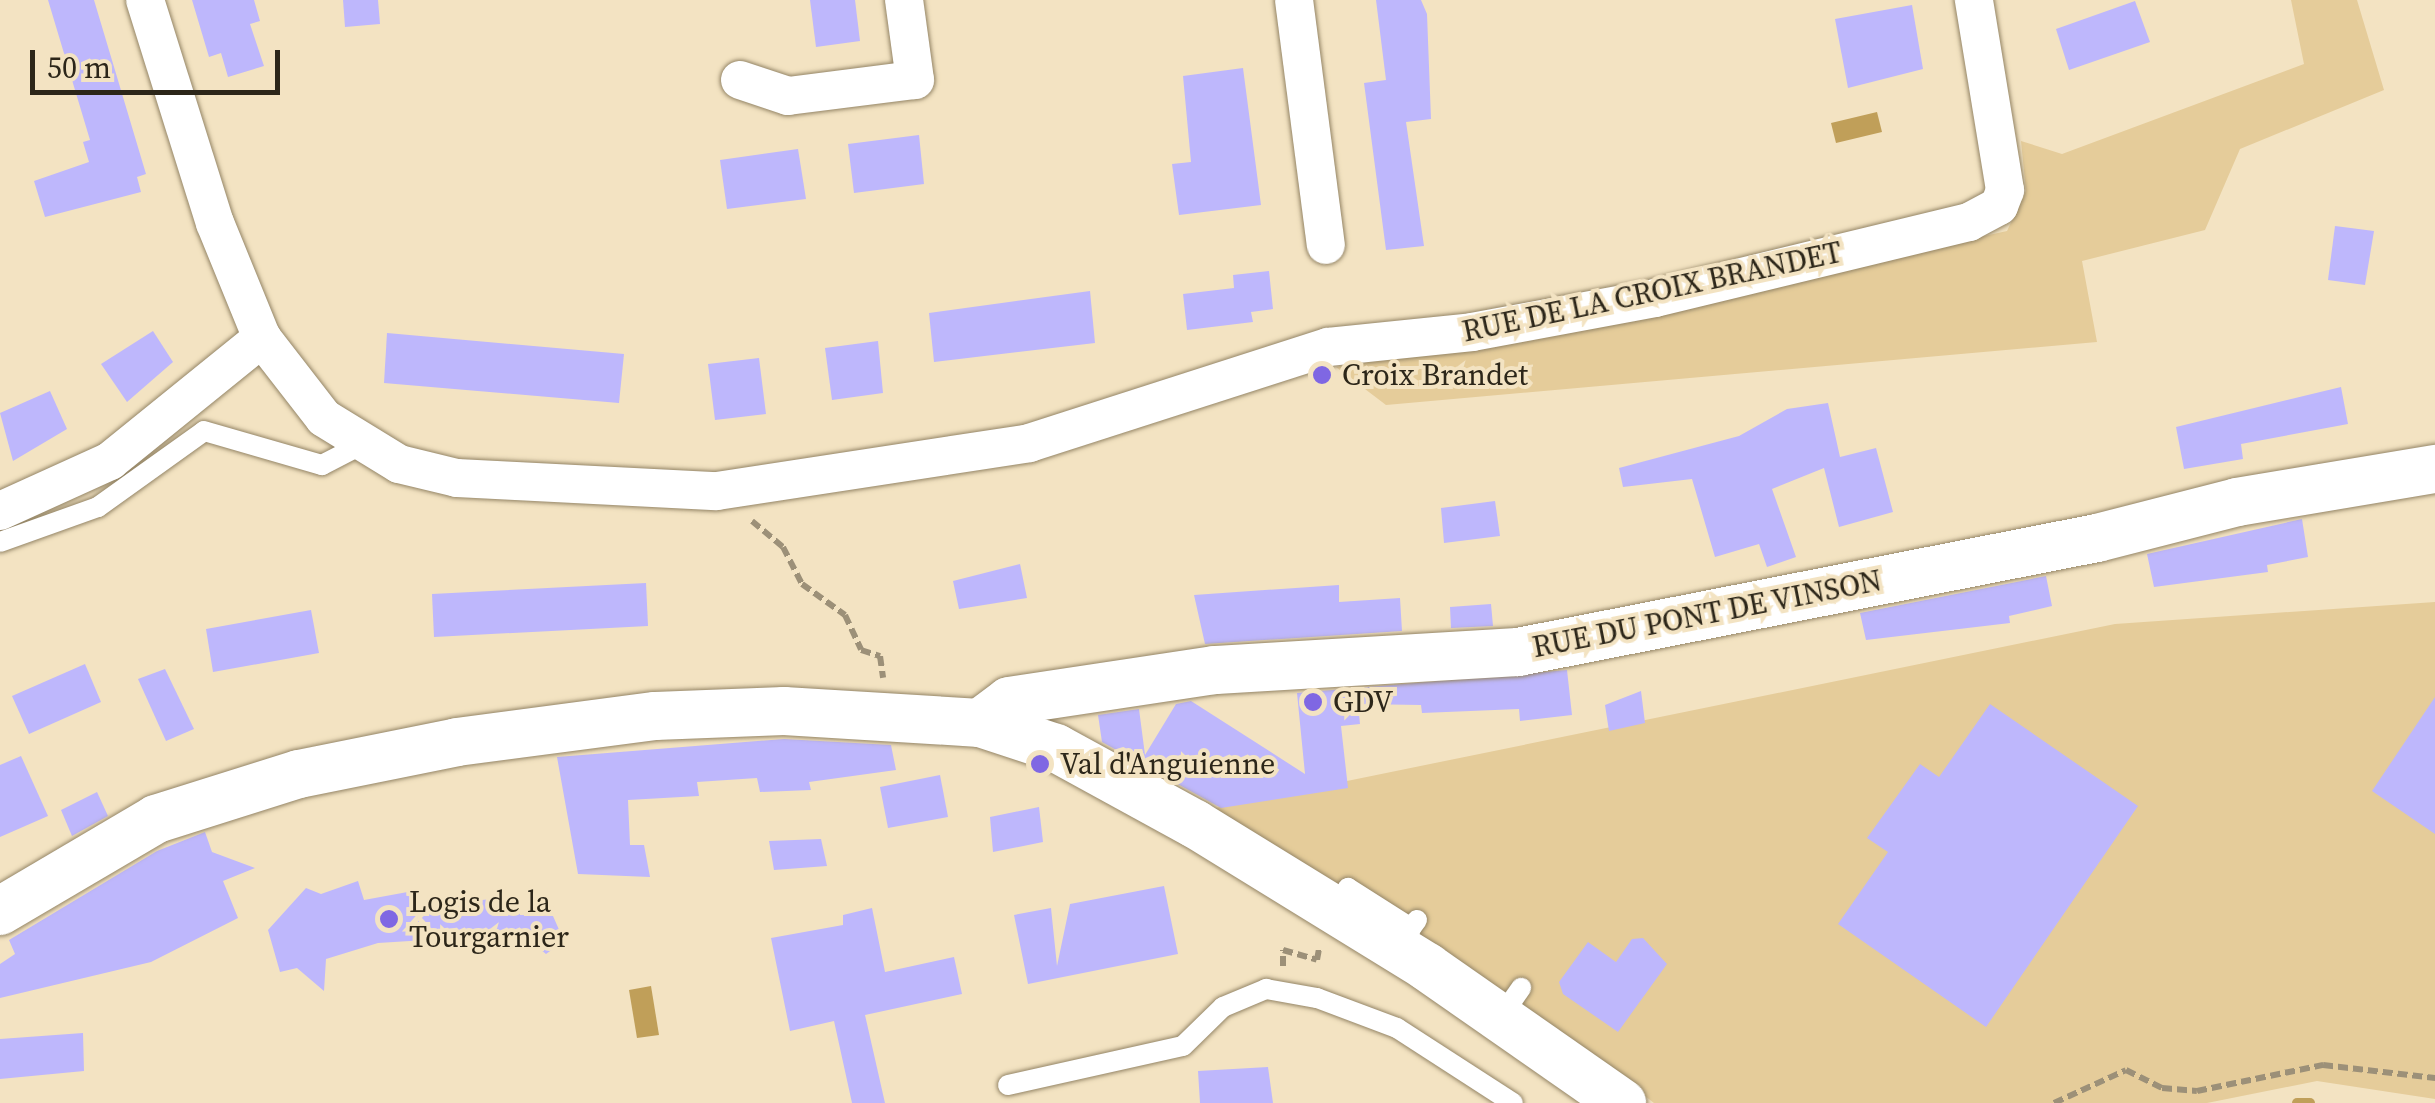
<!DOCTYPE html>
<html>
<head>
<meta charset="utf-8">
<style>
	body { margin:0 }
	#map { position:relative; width:2435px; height:1103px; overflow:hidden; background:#f3e3c2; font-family:"Source Serif 4",serif }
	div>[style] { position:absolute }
	.green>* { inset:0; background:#e5cc9a }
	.water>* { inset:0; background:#c09f59 }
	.stream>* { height:10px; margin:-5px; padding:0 5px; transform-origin:5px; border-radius:5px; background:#c09f59 }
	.building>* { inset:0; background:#beb7fc }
	.path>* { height:6px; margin-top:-3px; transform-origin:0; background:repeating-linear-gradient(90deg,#9c9078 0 10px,transparent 0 15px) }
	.roads { filter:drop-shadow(0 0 2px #948566) drop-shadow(0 0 2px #948566) }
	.service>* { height:20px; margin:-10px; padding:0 10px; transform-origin:10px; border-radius:10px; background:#fff }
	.minor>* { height:38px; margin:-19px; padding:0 19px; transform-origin:19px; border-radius:19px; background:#fff }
	.tertiary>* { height:48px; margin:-24px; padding:0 24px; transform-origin:24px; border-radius:24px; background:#fff }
	.dots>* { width:28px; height:28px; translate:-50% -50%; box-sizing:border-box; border:5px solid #f3e3c2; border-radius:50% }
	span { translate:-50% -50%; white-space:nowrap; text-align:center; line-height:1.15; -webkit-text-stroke:8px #f3e3c2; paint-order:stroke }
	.street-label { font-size:30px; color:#2c2619 }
	.poi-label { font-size:30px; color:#2c2619 }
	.left { translate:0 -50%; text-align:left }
	.scale { position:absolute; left:30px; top:50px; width:250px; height:45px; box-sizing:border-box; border:5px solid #2c2619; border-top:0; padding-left:12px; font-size:30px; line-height:35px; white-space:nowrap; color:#2c2619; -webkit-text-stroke:8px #f3e3c2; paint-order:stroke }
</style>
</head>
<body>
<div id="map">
	<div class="green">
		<div style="clip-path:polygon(2291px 0,2357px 0,2384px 90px,2240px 149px,2205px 230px,2082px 261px,2097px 342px,1386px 405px,1336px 367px,1533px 336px,2007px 231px,2026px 191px,2021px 141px,2062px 154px,2304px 64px)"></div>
		<div style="clip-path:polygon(2435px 602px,2435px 1099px,2317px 1081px,2207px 1103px,1654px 1103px,1582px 1047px,1210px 809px,2115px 624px)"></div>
	</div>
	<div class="water">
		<div style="clip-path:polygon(1877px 112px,1882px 132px,1836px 143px,1831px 123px)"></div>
		<div style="clip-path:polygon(651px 986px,659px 1035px,637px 1038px,629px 990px)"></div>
	</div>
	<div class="stream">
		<div style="left:2297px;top:1103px;width:13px"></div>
	</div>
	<div class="building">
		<div style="clip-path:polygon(48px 0,94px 0,146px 174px,137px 177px,141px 192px,45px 217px,34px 181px,89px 162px,83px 142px,90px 140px)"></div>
		<div style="clip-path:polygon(192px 0,254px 0,260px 21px,250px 24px,264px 66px,228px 77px,221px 53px,209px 57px)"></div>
		<div style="clip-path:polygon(343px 0,378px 0,380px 24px,345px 27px)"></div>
		<div style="clip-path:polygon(810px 0,855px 0,860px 41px,816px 47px)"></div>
		<div style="clip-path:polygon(1376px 0,1421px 0,1427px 14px,1431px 119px,1406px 122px,1424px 246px,1386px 250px,1364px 83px,1386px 80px)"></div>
		<div style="clip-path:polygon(2135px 1px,2150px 42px,2069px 70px,2056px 29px)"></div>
		<div style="clip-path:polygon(1912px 5px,1923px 69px,1848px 88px,1835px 19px)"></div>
		<div style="clip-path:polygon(1243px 68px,1261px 205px,1179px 215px,1172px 164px,1191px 162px,1183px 76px)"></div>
		<div style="clip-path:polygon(919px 135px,924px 184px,854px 193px,848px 144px)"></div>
		<div style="clip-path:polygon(798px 149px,806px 199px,727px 209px,720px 160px)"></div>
		<div style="clip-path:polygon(2335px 226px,2374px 231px,2365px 285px,2328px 280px)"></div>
		<div style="clip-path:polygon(1269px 271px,1273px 309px,1251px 312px,1253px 322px,1187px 330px,1183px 294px,1234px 288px,1233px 275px)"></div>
		<div style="clip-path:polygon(1090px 291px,1095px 343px,934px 362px,929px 313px)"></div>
		<div style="clip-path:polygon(153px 331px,173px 362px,127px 402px,101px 364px)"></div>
		<div style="clip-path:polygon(387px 333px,624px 354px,619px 403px,384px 383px)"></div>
		<div style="clip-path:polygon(878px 341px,883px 393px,832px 400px,825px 348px)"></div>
		<div style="clip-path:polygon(759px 358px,766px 414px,715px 420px,708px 364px)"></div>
		<div style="clip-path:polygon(2341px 387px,2348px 424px,2241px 444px,2243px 459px,2184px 469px,2176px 427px)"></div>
		<div style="clip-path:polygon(50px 391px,67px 429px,13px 461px,0 413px)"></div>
		<div style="clip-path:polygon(1828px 403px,1840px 457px,1876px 448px,1893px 512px,1839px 527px,1824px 468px,1772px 489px,1796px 557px,1767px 567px,1759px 544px,1715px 557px,1692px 479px,1623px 487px,1619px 468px,1739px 436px,1787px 409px)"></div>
		<div style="clip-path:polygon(1495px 501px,1500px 536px,1444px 543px,1441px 508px)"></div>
		<div style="clip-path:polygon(2302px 519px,2308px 557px,2267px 565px,2268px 572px,2154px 587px,2147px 554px)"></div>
		<div style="clip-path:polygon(1020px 564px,1027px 598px,959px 609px,953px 581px)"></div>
		<div style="clip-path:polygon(2046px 576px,2052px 606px,2009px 616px,2010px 623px,1866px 640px,1860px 613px)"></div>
		<div style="clip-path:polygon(646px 583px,648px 626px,434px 637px,432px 594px)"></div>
		<div style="clip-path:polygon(1339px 585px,1339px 602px,1400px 598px,1402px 631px,1205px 644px,1194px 595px)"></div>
		<div style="clip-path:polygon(1491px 604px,1493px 626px,1451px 628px,1450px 607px)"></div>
		<div style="clip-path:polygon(311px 610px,319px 653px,213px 672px,206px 629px)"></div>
		<div style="clip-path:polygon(85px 664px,101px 702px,29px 734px,12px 696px)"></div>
		<div style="clip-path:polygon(165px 669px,194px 729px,166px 741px,138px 679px)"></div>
		<div style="clip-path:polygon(1567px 670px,1572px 715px,1520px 721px,1519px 709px,1422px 713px,1421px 705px,1358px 704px,1360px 724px,1341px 726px,1348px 788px,1221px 808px,1102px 742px,1098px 715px,1139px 709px,1145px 755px,1176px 704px,1191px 701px,1305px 774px,1297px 693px)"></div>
		<div style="clip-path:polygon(1641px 691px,1645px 723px,1609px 731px,1605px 705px)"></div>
		<div style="clip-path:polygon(2435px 697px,2435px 834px,2372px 791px)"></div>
		<div style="clip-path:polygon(1990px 704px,2138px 806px,1986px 1027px,1838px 924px,1888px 852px,1867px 838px,1920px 764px,1939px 777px)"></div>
		<div style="clip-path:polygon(784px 739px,891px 745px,896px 770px,809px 782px,811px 790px,760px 792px,757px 778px,697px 782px,699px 796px,628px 800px,630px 845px,644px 845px,650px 877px,578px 874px,557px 757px)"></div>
		<div style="clip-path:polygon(21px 756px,48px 816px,0 837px,0 765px)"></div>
		<div style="clip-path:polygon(940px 775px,948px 817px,888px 828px,880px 787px)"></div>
		<div style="clip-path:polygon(97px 792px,108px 816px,72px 836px,61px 810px)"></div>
		<div style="clip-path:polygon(1039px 807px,1043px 842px,993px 852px,990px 817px)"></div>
		<div style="clip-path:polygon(205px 832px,212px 852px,255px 868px,223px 881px,238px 918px,151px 962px,0 998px,0 964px,15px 954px,9px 940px,157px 851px)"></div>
		<div style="clip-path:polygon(821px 839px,827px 866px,774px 870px,769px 841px)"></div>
		<div style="clip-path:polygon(358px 881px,364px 900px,413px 891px,417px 905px,519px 897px,520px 915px,553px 916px,564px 941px,546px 954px,522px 934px,378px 943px,326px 959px,324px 991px,297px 968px,280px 972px,268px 930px,306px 888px,321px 894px)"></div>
		<div style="clip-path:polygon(1164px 886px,1178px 954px,1028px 984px,1014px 915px,1051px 908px,1057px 966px,1070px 904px)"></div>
		<div style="clip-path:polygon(872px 908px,885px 972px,954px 957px,962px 994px,865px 1015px,885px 1103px,852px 1103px,834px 1021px,790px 1031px,771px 938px,843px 925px,843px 915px)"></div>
		<div style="clip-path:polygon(1643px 938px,1667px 964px,1618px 1032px,1563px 994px,1559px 982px,1588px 942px,1616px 962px,1632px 939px)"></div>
		<div style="clip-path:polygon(83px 1033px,84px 1071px,0 1079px,0 1039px)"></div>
		<div style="clip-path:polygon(1268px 1067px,1273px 1103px,1200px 1103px,1198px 1071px)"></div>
	</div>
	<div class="path">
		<div style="left:752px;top:521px;width:40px;rotate:40deg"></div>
		<div style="left:783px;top:547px;width:42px;rotate:62.8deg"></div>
		<div style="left:802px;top:584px;width:53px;rotate:35.8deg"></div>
		<div style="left:845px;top:615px;width:38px;rotate:65deg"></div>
		<div style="left:861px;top:650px;width:20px;rotate:18deg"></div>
		<div style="left:880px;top:656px;width:22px;rotate:82deg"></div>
		<div style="left:1283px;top:966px;width:16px;rotate:-90deg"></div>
		<div style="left:1283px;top:950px;width:35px;rotate:16deg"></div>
		<div style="left:1317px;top:960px;width:11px;rotate:-80deg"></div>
		<div style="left:2054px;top:1103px;width:79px;rotate:-24.6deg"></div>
		<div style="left:2126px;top:1070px;width:40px;rotate:26.6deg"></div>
		<div style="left:2162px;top:1088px;width:35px;rotate:5deg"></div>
		<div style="left:2197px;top:1091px;width:129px;rotate:-11.7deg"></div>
		<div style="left:2323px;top:1065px;width:113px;rotate:6.6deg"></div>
	</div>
	<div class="roads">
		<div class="service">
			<div style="left:0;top:542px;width:104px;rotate:-19.7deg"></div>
			<div style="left:98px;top:507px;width:130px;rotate:-35.6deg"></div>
			<div style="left:204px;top:431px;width:123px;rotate:16.1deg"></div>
			<div style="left:322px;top:465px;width:44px;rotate:-27.1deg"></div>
			<div style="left:1334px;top:911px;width:27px;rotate:-59deg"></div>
			<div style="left:1348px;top:888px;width:75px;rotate:32.4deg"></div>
			<div style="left:1411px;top:928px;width:10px;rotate:-53deg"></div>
			<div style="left:1500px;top:1018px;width:37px;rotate:-55deg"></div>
			<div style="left:1008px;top:1085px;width:179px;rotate:-12.6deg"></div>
			<div style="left:1183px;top:1046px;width:56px;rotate:-44.3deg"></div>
			<div style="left:1223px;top:1007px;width:47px;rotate:-22.7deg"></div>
			<div style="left:1266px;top:989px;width:52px;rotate:10deg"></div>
			<div style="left:1317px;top:998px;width:85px;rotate:20.6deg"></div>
			<div style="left:1397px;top:1028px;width:138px;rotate:32.9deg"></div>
		</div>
		<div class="minor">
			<div style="left:145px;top:0;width:234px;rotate:72.6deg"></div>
			<div style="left:215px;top:223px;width:124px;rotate:67.8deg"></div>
			<div style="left:262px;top:338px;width:101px;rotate:52.2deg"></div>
			<div style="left:324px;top:418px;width:88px;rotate:31.5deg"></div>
			<div style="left:399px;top:464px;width:60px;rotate:13.6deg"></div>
			<div style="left:457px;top:478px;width:260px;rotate:2.9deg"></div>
			<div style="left:717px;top:491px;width:316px;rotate:-8.7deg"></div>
			<div style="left:1029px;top:443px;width:314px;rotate:-17.8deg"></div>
			<div style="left:1328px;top:347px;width:145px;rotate:-5.9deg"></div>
			<div style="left:1472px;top:332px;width:186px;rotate:-10.5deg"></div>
			<div style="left:1655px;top:298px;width:323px;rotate:-13.6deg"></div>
			<div style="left:1969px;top:222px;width:34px;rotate:-28deg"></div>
			<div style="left:1999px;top:206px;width:17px;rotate:-69deg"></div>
			<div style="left:2005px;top:190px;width:193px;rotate:-99.3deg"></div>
			<div style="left:1294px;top:0;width:247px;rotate:82.6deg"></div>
			<div style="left:740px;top:80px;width:51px;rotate:18.4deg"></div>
			<div style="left:788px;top:96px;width:128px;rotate:-7.2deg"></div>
			<div style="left:915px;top:80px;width:81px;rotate:-97.8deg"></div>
			<div style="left:0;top:511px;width:121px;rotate:-24.4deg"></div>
			<div style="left:110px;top:461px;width:196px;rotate:-39deg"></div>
		</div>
		<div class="tertiary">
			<div style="left:980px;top:723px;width:36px;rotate:-37deg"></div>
			<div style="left:1009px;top:701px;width:208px;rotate:-8.6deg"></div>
			<div style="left:1215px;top:670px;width:304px;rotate:-3.4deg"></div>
			<div style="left:1518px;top:652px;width:590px;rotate:-11.14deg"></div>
			<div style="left:2097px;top:538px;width:145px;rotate:-14.4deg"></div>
			<div style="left:2237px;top:502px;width:201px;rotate:-9.5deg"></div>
			<div style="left:0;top:911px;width:181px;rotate:-30.5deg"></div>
			<div style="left:156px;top:819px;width:150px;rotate:-17.5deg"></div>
			<div style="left:299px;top:774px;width:161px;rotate:-11.4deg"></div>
			<div style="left:457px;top:742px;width:200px;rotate:-7.5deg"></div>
			<div style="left:655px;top:716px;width:129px;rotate:-2.2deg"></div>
			<div style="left:784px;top:711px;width:196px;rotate:3.5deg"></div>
			<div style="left:980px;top:723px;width:80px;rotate:18.2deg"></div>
			<div style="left:1056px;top:748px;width:158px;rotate:28.7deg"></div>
			<div style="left:1195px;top:824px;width:273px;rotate:31.6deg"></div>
			<div style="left:1427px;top:967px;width:238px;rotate:34.9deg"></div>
		</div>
	</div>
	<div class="dots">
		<div style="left:1322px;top:375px;background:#7f67e3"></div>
		<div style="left:1313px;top:702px;background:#7f67e3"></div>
		<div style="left:1040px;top:764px;background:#7f67e3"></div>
		<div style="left:389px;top:919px;background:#7f67e3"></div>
	</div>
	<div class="street-label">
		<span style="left:1652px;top:292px;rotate:-12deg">RUE DE LA CROIX BRANDET</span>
		<span style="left:1707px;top:614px;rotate:-11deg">RUE DU PONT DE VINSON</span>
	</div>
	<div class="poi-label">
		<span class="left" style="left:1342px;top:375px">Croix Brandet</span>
		<span class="left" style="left:1333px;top:702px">GDV</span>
		<span class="left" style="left:1060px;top:764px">Val d'Anguienne</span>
		<span class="left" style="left:409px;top:919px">Logis de la<br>Tourgarnier</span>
	</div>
	<div class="scale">50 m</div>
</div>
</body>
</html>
